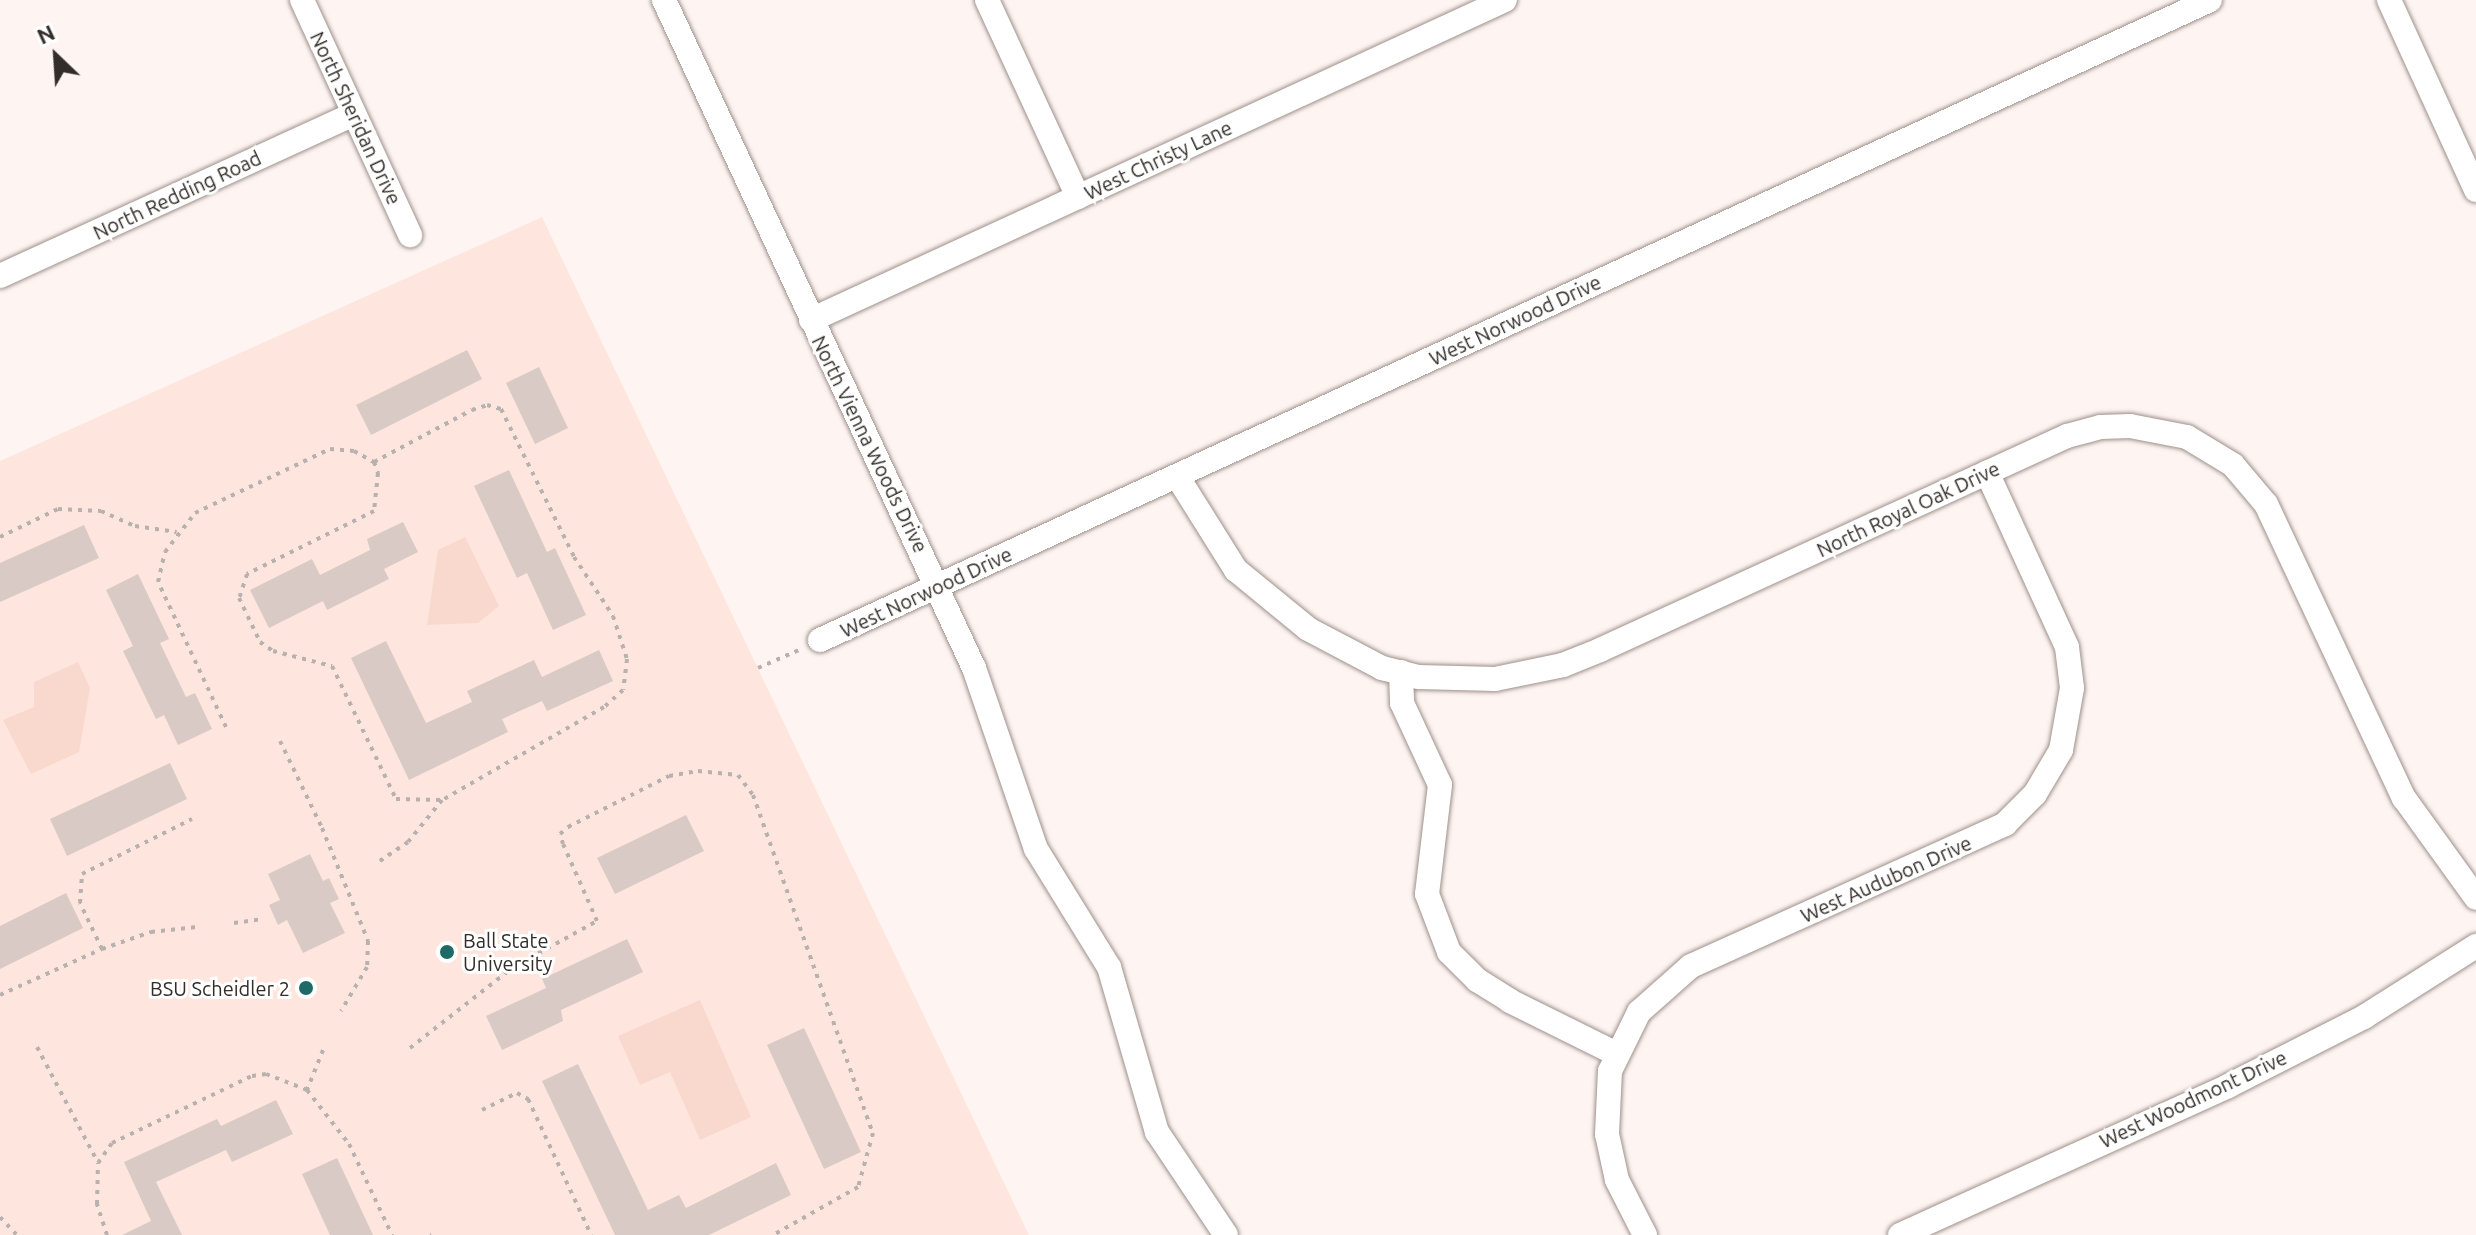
<!DOCTYPE html>
<html>
<head>
<meta charset="utf-8">
<style>
	body { margin:0 }
	#map { position:relative; width:2476px; height:1235px; overflow:hidden; background:#fef5f2; font-family:Ubuntu,sans-serif }
	div>[style] { position:absolute }
	.built>* { inset:0; background:#fee6de }
	.green>* { inset:0; background:#f9d8cd }
	.building>* { inset:0; background:#d9cac5 }
	.path>* { height:4px; margin-top:-2px; transform-origin:0; background:repeating-linear-gradient(90deg,#b8b1ae 0 4px,transparent 0 10px) }
	.roads { filter:drop-shadow(0 0 2px #9e908b) drop-shadow(0 0 2px #9e908b) }
	.minor>* { height:24px; margin:-12px; padding:0 12px; transform-origin:12px; border-radius:12px; background:#fff }
	.dots>* { width:22px; height:22px; translate:-50% -50%; box-sizing:border-box; border:4px solid #fff; border-radius:50% }
	span { translate:-50% -50%; white-space:nowrap; text-align:center; line-height:1.15; -webkit-text-stroke:6px #fff; paint-order:stroke }
	.street-label { font-size:20px; color:#322d2b }
	.poi-label { font-size:20px; color:#322d2b }
	.left { translate:0 -50%; text-align:left }
	.right { translate:-100% -50%; text-align:right }
	.north { position:absolute; left:16px; top:16px; width:80px; height:80px; -webkit-text-stroke:6px #fff; paint-order:stroke; rotate:335deg; font-size:22px; font-weight:700; line-height:32px; text-align:center; color:#322d2b }
	.north::after { content:''; display:block; margin:auto; width:28px; height:36px; background:#322d2b; clip-path:polygon(50% 0,100% 100%,50% 72%,0 100%) }
</style>
</head>
<body>
<div id="map">
	<div class="built">
		<div style="clip-path:polygon(542px 217px,1029px 1235px,0 1235px,0 461px)"></div>
	</div>
	<div class="green">
		<div style="clip-path:polygon(465px 537px,499px 606px,478px 623px,427px 625px,438px 550px)"></div>
		<div style="clip-path:polygon(78px 662px,90px 688px,79px 752px,31px 774px,3px 720px,34px 707px,34px 682px)"></div>
		<div style="clip-path:polygon(700px 1000px,751px 1117px,700px 1140px,670px 1072px,640px 1085px,618px 1036px)"></div>
	</div>
	<div class="building">
		<div style="clip-path:polygon(467px 350px,482px 379px,371px 435px,356px 405px)"></div>
		<div style="clip-path:polygon(539px 367px,568px 428px,535px 444px,506px 383px)"></div>
		<div style="clip-path:polygon(509px 470px,547px 552px,555px 548px,586px 615px,553px 630px,527px 573px,517px 578px,474px 486px)"></div>
		<div style="clip-path:polygon(403px 522px,418px 552px,384px 569px,389px 579px,327px 610px,323px 601px,269px 628px,250px 590px,312px 559px,320px 575px,370px 550px,367px 539px)"></div>
		<div style="clip-path:polygon(84px 525px,99px 558px,0 602px,0 563px)"></div>
		<div style="clip-path:polygon(138px 574px,169px 639px,160px 643px,186px 697px,195px 693px,212px 729px,178px 745px,164px 715px,156px 719px,123px 651px,133px 646px,106px 590px)"></div>
		<div style="clip-path:polygon(386px 641px,426px 723px,472px 702px,467px 691px,534px 660px,542px 677px,599px 650px,613px 681px,547px 711px,542px 701px,502px 719px,508px 732px,409px 780px,351px 658px)"></div>
		<div style="clip-path:polygon(170px 763px,187px 799px,67px 856px,50px 819px)"></div>
		<div style="clip-path:polygon(686px 815px,704px 851px,615px 894px,597px 858px)"></div>
		<div style="clip-path:polygon(310px 854px,323px 881px,329px 878px,339px 899px,330px 903px,345px 933px,303px 953px,287px 920px,278px 925px,269px 905px,280px 900px,268px 874px)"></div>
		<div style="clip-path:polygon(66px 893px,83px 928px,0 969px,0 926px)"></div>
		<div style="clip-path:polygon(627px 939px,643px 972px,561px 1010px,563px 1021px,502px 1050px,486px 1016px,546px 988px,542px 979px)"></div>
		<div style="clip-path:polygon(804px 1028px,861px 1152px,824px 1169px,767px 1045px)"></div>
		<div style="clip-path:polygon(578px 1064px,648px 1210px,679px 1195px,686px 1208px,776px 1163px,791px 1195px,709px 1235px,615px 1235px,542px 1081px)"></div>
		<div style="clip-path:polygon(276px 1100px,293px 1134px,232px 1162px,226px 1150px,156px 1182px,182px 1235px,122px 1235px,151px 1221px,124px 1162px,217px 1119px,221px 1126px)"></div>
		<div style="clip-path:polygon(337px 1158px,373px 1235px,330px 1235px,302px 1174px)"></div>
	</div>
	<div class="path">
		<div style="left:374px;top:462px;width:111px;rotate:-28deg"></div>
		<div style="left:472px;top:410px;width:16px;rotate:-18deg"></div>
		<div style="left:487px;top:405px;width:15px;rotate:16deg"></div>
		<div style="left:501px;top:409px;width:165px;rotate:63.7deg"></div>
		<div style="left:574px;top:557px;width:71px;rotate:56.5deg"></div>
		<div style="left:613px;top:616px;width:45px;rotate:72deg"></div>
		<div style="left:627px;top:659px;width:31px;rotate:97deg"></div>
		<div style="left:623px;top:690px;width:25px;rotate:138deg"></div>
		<div style="left:604px;top:707px;width:187px;rotate:150.1deg"></div>
		<div style="left:442px;top:800px;width:54px;rotate:129deg"></div>
		<div style="left:408px;top:842px;width:34px;rotate:146deg"></div>
		<div style="left:0;top:537px;width:64px;rotate:-25.8deg"></div>
		<div style="left:58px;top:509px;width:43px;rotate:2.7deg"></div>
		<div style="left:101px;top:511px;width:37px;rotate:24deg"></div>
		<div style="left:135px;top:526px;width:42px;rotate:8.1deg"></div>
		<div style="left:758px;top:668px;width:45px;rotate:-23.7deg"></div>
		<div style="left:226px;top:727px;width:160px;rotate:-115.1deg"></div>
		<div style="left:158px;top:582px;width:31px;rotate:-77deg"></div>
		<div style="left:165px;top:552px;width:49px;rotate:-52.4deg"></div>
		<div style="left:195px;top:513px;width:149px;rotate:-25.4deg"></div>
		<div style="left:330px;top:449px;width:24px;rotate:5deg"></div>
		<div style="left:354px;top:451px;width:23px;rotate:29deg"></div>
		<div style="left:374px;top:462px;width:12px;rotate:70deg"></div>
		<div style="left:378px;top:473px;width:38px;rotate:96deg"></div>
		<div style="left:374px;top:511px;width:142px;rotate:153.6deg"></div>
		<div style="left:247px;top:574px;width:25px;rotate:108deg"></div>
		<div style="left:239px;top:598px;width:49px;rotate:64.5deg"></div>
		<div style="left:260px;top:642px;width:16px;rotate:35deg"></div>
		<div style="left:273px;top:651px;width:61px;rotate:14.3deg"></div>
		<div style="left:332px;top:666px;width:148px;rotate:64.3deg"></div>
		<div style="left:396px;top:799px;width:46px;rotate:1.2deg"></div>
		<div style="left:280px;top:741px;width:97px;rotate:64.2deg"></div>
		<div style="left:322px;top:828px;width:122px;rotate:67.8deg"></div>
		<div style="left:368px;top:941px;width:26px;rotate:92deg"></div>
		<div style="left:367px;top:967px;width:51px;rotate:120.6deg"></div>
		<div style="left:234px;top:923px;width:28px;rotate:-8deg"></div>
		<div style="left:102px;top:949px;width:52px;rotate:-19.1deg"></div>
		<div style="left:151px;top:932px;width:46px;rotate:-6.2deg"></div>
		<div style="left:0;top:995px;width:112px;rotate:-24.3deg"></div>
		<div style="left:102px;top:949px;width:51px;rotate:-115.6deg"></div>
		<div style="left:80px;top:903px;width:29px;rotate:-86deg"></div>
		<div style="left:82px;top:874px;width:123px;rotate:-26.6deg"></div>
		<div style="left:37px;top:1047px;width:129px;rotate:62.2deg"></div>
		<div style="left:410px;top:1048px;width:130px;rotate:-38.1deg"></div>
		<div style="left:512px;top:968px;width:97px;rotate:-28.9deg"></div>
		<div style="left:597px;top:921px;width:84px;rotate:-113.8deg"></div>
		<div style="left:563px;top:844px;width:10px;rotate:-107deg"></div>
		<div style="left:560px;top:834px;width:11px;rotate:-41deg"></div>
		<div style="left:568px;top:827px;width:113px;rotate:-26.8deg"></div>
		<div style="left:669px;top:776px;width:29px;rotate:-10deg"></div>
		<div style="left:698px;top:771px;width:40px;rotate:5.7deg"></div>
		<div style="left:738px;top:775px;width:25px;rotate:53deg"></div>
		<div style="left:753px;top:795px;width:359px;rotate:70.5deg"></div>
		<div style="left:873px;top:1133px;width:56px;rotate:105.5deg"></div>
		<div style="left:858px;top:1187px;width:98px;rotate:150.5deg"></div>
		<div style="left:323px;top:1050px;width:43px;rotate:111.8deg"></div>
		<div style="left:307px;top:1090px;width:68px;rotate:52.1deg"></div>
		<div style="left:349px;top:1144px;width:101px;rotate:64.7deg"></div>
		<div style="left:482px;top:1110px;width:39px;rotate:-26deg"></div>
		<div style="left:517px;top:1093px;width:13px;rotate:29deg"></div>
		<div style="left:528px;top:1099px;width:150px;rotate:65.1deg"></div>
		<div style="left:0;top:1217px;width:25px;rotate:47deg"></div>
		<div style="left:107px;top:1235px;width:33px;rotate:-108deg"></div>
		<div style="left:97px;top:1204px;width:41px;rotate:-88.6deg"></div>
		<div style="left:98px;top:1163px;width:24px;rotate:-55deg"></div>
		<div style="left:112px;top:1143px;width:155px;rotate:-25.6deg"></div>
		<div style="left:252px;top:1076px;width:14px;rotate:-8deg"></div>
		<div style="left:266px;top:1074px;width:44px;rotate:21.3deg"></div>
		<div style="left:430px;top:1235px;width:1px"></div>
	</div>
	<div class="roads">
		<div class="minor">
			<div style="left:302px;top:0;width:259px;rotate:65.3deg"></div>
			<div style="left:664px;top:0;width:736px;rotate:65.11deg"></div>
			<div style="left:974px;top:668px;width:191px;rotate:71.1deg"></div>
			<div style="left:1036px;top:849px;width:139px;rotate:58.3deg"></div>
			<div style="left:1109px;top:967px;width:172px;rotate:73.8deg"></div>
			<div style="left:1157px;top:1132px;width:124px;rotate:56.2deg"></div>
			<div style="left:987px;top:0;width:217px;rotate:65.2deg"></div>
			<div style="left:2389px;top:0;width:209px;rotate:65.4deg"></div>
			<div style="left:0;top:276px;width:389px;rotate:-24.6deg"></div>
			<div style="left:811px;top:320px;width:764px;rotate:-24.75deg"></div>
			<div style="left:1177px;top:476px;width:111px;rotate:57.9deg"></div>
			<div style="left:1236px;top:570px;width:93px;rotate:39.3deg"></div>
			<div style="left:1308px;top:629px;width:84px;rotate:27.8deg"></div>
			<div style="left:1382px;top:668px;width:38px;rotate:14deg"></div>
			<div style="left:1419px;top:677px;width:76px;rotate:1.5deg"></div>
			<div style="left:1495px;top:679px;width:69px;rotate:-11.6deg"></div>
			<div style="left:1563px;top:665px;width:40px;rotate:-22deg"></div>
			<div style="left:1600px;top:650px;width:514px;rotate:-24.62deg"></div>
			<div style="left:2067px;top:436px;width:35px;rotate:-15deg"></div>
			<div style="left:2101px;top:427px;width:29px;rotate:-2deg"></div>
			<div style="left:2130px;top:426px;width:58px;rotate:10.9deg"></div>
			<div style="left:2187px;top:437px;width:54px;rotate:31.3deg"></div>
			<div style="left:2233px;top:465px;width:51px;rotate:49.8deg"></div>
			<div style="left:2266px;top:504px;width:325px;rotate:64.9deg"></div>
			<div style="left:2404px;top:798px;width:123px;rotate:54.2deg"></div>
			<div style="left:820px;top:640px;width:1530px;rotate:-24.72deg"></div>
			<div style="left:1401px;top:672px;width:31px;rotate:88deg"></div>
			<div style="left:1402px;top:703px;width:90px;rotate:65.1deg"></div>
			<div style="left:1440px;top:785px;width:110px;rotate:96.8deg"></div>
			<div style="left:1427px;top:894px;width:62px;rotate:69.2deg"></div>
			<div style="left:1449px;top:952px;width:40px;rotate:45deg"></div>
			<div style="left:1477px;top:980px;width:39px;rotate:32deg"></div>
			<div style="left:1510px;top:1001px;width:119px;rotate:26.4deg"></div>
			<div style="left:1645px;top:1235px;width:62px;rotate:-117deg"></div>
			<div style="left:1617px;top:1180px;width:47px;rotate:-102.3deg"></div>
			<div style="left:1607px;top:1134px;width:63px;rotate:-87.3deg"></div>
			<div style="left:1610px;top:1071px;width:66px;rotate:-63.8deg"></div>
			<div style="left:1639px;top:1012px;width:69px;rotate:-41.5deg"></div>
			<div style="left:1691px;top:966px;width:345px;rotate:-24.3deg"></div>
			<div style="left:2005px;top:824px;width:42px;rotate:-45deg"></div>
			<div style="left:2035px;top:794px;width:51px;rotate:-59.4deg"></div>
			<div style="left:2061px;top:750px;width:63px;rotate:-79.9deg"></div>
			<div style="left:2072px;top:688px;width:41px;rotate:-97deg"></div>
			<div style="left:2067px;top:647px;width:192px;rotate:-114.6deg"></div>
			<div style="left:1900px;top:1235px;width:360px;rotate:-24.4deg"></div>
			<div style="left:2228px;top:1086px;width:153px;rotate:-26.9deg"></div>
			<div style="left:2364px;top:1017px;width:133px;rotate:-32.4deg"></div>
		</div>
	</div>
	<div class="dots">
		<div style="left:447px;top:952px;background:#1e6a66"></div>
		<div style="left:306px;top:988px;background:#1e6a66"></div>
	</div>
	<div class="street-label">
		<span style="left:356px;top:118px;rotate:65deg">North Sheridan Drive</span>
		<span style="left:1158px;top:160px;rotate:-25deg">West Christy Lane</span>
		<span style="left:177px;top:195px;rotate:-25deg">North Redding Road</span>
		<span style="left:1515px;top:320px;rotate:-25deg">West Norwood Drive</span>
		<span style="left:870px;top:444px;rotate:64deg">North Vienna Woods Drive</span>
		<span style="left:1908px;top:509px;rotate:-25deg">North Royal Oak Drive</span>
		<span style="left:926px;top:592px;rotate:-25deg">West Norwood Drive</span>
		<span style="left:1886px;top:879px;rotate:-24deg">West Audubon Drive</span>
		<span style="left:2193px;top:1099px;rotate:-25deg">West Woodmont Drive</span>
	</div>
	<div class="poi-label">
		<span class="left" style="left:463px;top:952px">Ball State<br>University</span>
		<span class="right" style="left:290px;top:988px">BSU Scheidler 2</span>
	</div>
	<div class="north">N</div>
</div>
</body>
</html>
